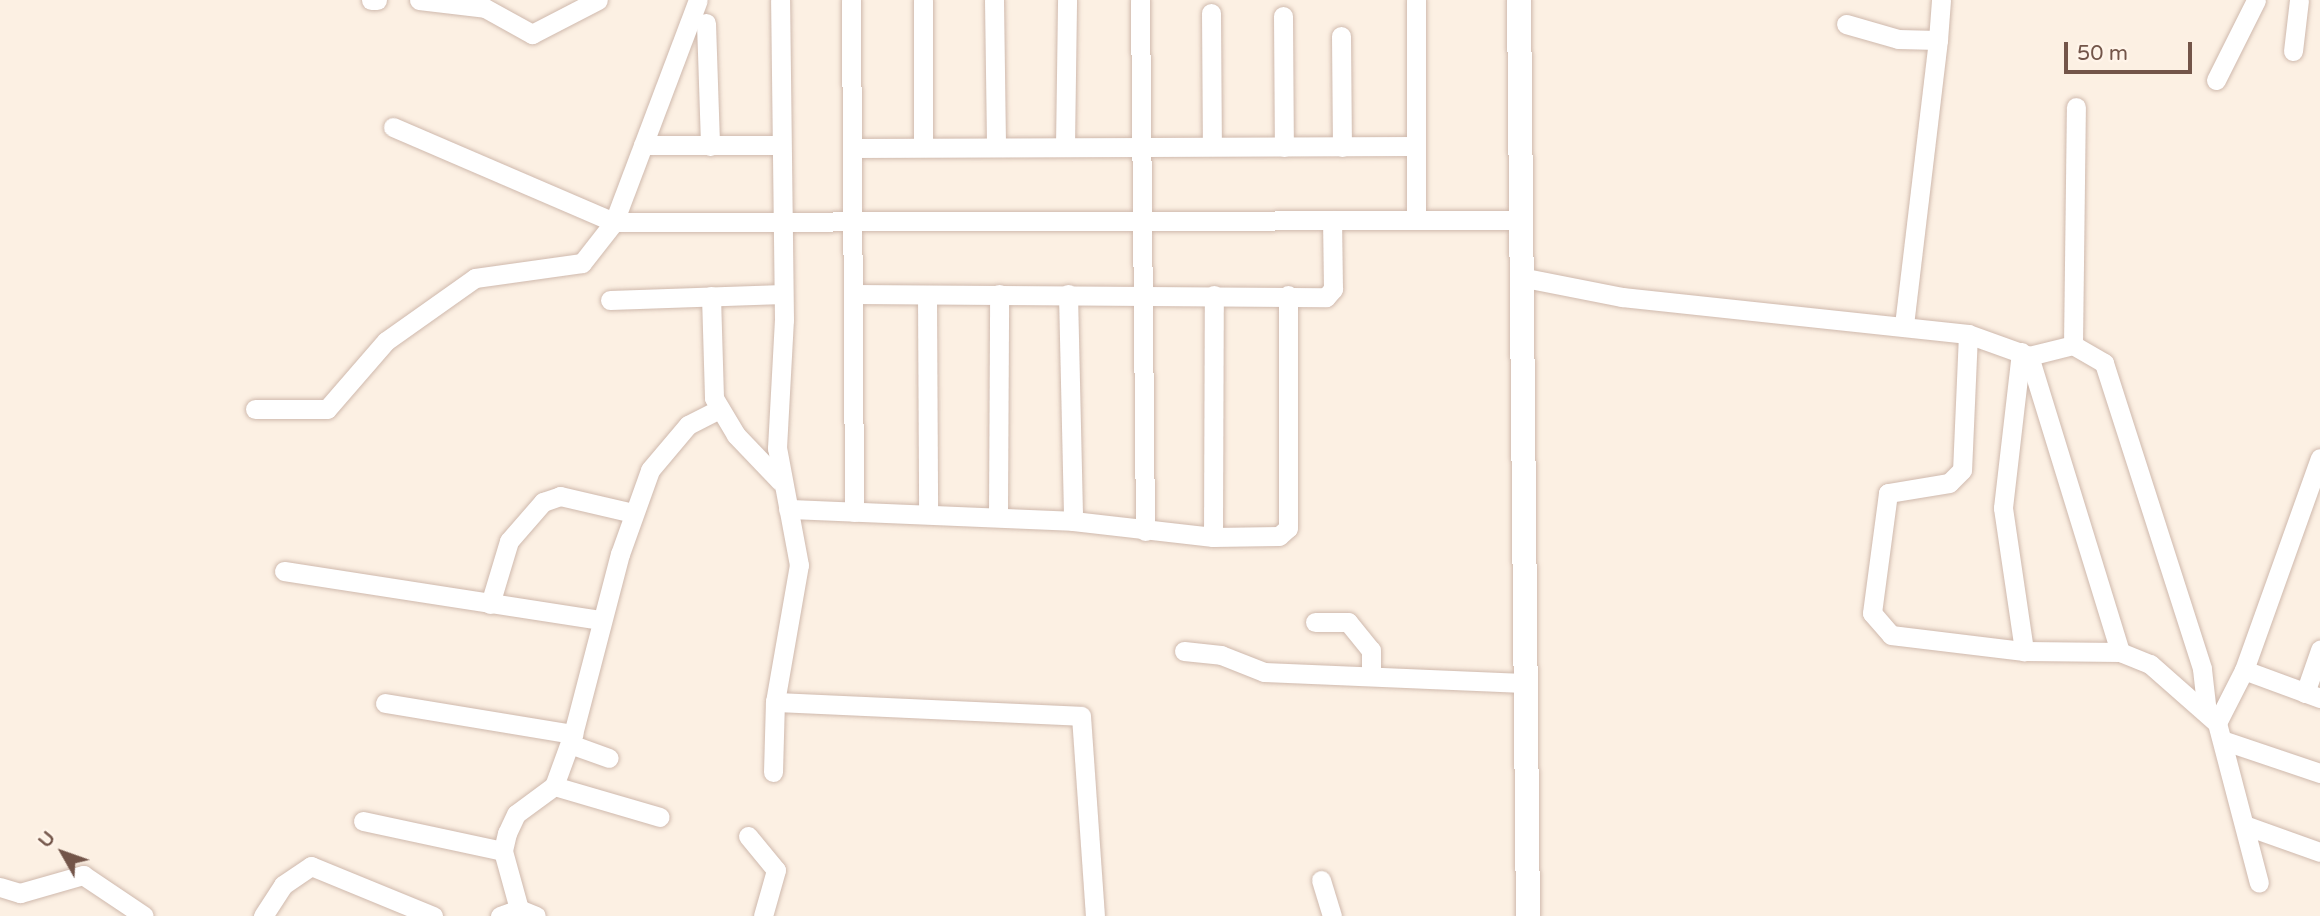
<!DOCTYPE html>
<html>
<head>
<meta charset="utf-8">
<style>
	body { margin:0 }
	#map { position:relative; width:2320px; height:916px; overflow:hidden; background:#fcf0e3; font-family:"Varela Round",sans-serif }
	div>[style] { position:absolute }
	.roads { filter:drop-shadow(0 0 2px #cfb9ad) drop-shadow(0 0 2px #cfb9ad) }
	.minor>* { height:19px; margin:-9.5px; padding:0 9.5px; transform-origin:9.5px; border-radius:9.5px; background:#fff }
	.tertiary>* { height:24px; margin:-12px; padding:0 12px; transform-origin:12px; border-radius:12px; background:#fff }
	span { translate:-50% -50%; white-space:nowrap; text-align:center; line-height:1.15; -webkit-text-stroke:6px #fff4e9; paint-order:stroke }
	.north { position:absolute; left:28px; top:818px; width:70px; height:70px; -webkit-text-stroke:5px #fff4e9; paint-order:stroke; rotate:310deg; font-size:19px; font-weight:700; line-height:28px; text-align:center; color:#735549 }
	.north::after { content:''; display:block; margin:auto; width:24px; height:32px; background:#735549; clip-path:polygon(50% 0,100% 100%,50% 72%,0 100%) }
	.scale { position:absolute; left:2064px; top:42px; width:128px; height:32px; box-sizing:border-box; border:4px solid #735549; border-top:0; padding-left:9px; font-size:21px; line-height:24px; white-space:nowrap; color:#735549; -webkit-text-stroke:5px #fff4e9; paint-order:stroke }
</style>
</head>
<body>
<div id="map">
	<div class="roads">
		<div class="minor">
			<div style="left:371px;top:0;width:6px"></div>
			<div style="left:419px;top:0;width:66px;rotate:6.9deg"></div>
			<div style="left:485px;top:8px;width:54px;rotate:29deg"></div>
			<div style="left:532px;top:34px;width:74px;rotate:-27.3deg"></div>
			<div style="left:851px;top:0;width:512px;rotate:89.66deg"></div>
			<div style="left:994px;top:0;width:146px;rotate:89.2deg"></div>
			<div style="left:1140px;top:0;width:531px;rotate:89.46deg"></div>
			<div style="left:1416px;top:0;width:220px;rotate:90deg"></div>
			<div style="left:1211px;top:13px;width:133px;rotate:89.6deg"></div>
			<div style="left:1283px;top:16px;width:131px;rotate:89.6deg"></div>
			<div style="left:706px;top:23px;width:123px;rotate:88.1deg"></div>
			<div style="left:1846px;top:24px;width:54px;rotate:16.1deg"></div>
			<div style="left:1898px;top:39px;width:40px;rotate:1.4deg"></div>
			<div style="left:1938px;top:40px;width:40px;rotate:-85.7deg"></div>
			<div style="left:1341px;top:36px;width:111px;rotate:89.5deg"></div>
			<div style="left:2293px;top:51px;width:51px;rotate:-83.3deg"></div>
			<div style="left:2216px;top:80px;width:89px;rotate:-63.4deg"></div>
			<div style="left:393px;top:127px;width:241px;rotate:23.3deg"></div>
			<div style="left:614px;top:222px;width:906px;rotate:-0.13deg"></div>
			<div style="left:643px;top:145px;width:138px"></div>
			<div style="left:923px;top:146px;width:146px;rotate:-90deg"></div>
			<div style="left:1065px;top:147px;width:147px;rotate:-89.2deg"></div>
			<div style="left:852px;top:148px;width:564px;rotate:-0.2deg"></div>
			<div style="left:1520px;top:277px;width:104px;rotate:11.1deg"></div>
			<div style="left:1622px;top:297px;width:348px;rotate:6.1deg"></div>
			<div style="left:1968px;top:334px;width:136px;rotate:92.5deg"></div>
			<div style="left:1962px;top:470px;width:18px;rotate:135deg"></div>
			<div style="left:1949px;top:483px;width:62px;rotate:170.7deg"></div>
			<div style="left:1888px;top:493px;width:121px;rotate:97.6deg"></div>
			<div style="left:1872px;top:613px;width:29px;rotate:49deg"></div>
			<div style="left:1891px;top:635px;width:134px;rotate:6.9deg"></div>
			<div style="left:2024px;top:651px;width:96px;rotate:0.6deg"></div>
			<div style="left:2120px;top:652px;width:32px;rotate:22deg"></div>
			<div style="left:2150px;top:664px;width:89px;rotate:41.4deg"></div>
			<div style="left:2217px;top:723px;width:165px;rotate:75.3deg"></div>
			<div style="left:853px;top:294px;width:473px;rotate:0.4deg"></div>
			<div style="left:1326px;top:297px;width:11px;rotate:-49deg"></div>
			<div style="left:1333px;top:289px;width:69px;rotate:-90.8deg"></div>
			<div style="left:1068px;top:294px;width:227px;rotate:88.7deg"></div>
			<div style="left:1073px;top:521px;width:141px;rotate:6.5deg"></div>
			<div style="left:1213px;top:537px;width:66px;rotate:-0.9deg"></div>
			<div style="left:1279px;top:536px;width:12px;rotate:-42deg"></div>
			<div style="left:1288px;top:528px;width:233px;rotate:-90deg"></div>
			<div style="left:927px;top:295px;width:219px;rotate:89.7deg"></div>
			<div style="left:711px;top:296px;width:102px;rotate:88.3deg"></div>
			<div style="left:714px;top:398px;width:43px;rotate:59.3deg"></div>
			<div style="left:736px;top:435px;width:64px;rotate:46.3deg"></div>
			<div style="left:610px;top:300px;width:173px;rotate:-2deg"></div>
			<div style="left:1904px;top:325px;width:287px;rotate:-83.2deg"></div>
			<div style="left:1968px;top:334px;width:65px;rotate:19.8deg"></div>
			<div style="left:2029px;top:356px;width:45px;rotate:-14deg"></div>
			<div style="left:2073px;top:345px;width:36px;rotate:30deg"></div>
			<div style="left:2104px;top:363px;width:321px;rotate:72.2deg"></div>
			<div style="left:2202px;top:669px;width:44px;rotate:83.5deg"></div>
			<div style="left:2073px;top:345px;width:238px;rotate:-89.3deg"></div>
			<div style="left:2021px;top:352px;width:157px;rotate:96.6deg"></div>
			<div style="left:2003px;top:508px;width:145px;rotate:81.6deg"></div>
			<div style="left:2029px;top:356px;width:310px;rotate:72.9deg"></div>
			<div style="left:255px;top:409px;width:72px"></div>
			<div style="left:327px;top:409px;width:90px;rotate:-49.1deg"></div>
			<div style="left:386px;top:341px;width:109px;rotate:-35.3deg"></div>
			<div style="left:475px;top:278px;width:108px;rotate:-8deg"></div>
			<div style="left:582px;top:263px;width:52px;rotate:-52deg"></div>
			<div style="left:614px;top:222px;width:237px;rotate:-69.3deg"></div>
			<div style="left:788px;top:509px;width:285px;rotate:2.4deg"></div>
			<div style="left:998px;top:515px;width:221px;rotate:-89.7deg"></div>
			<div style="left:1213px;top:537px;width:242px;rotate:-89.8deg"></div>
			<div style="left:284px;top:571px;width:321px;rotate:8.8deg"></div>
			<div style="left:490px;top:604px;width:66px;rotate:-73.2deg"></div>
			<div style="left:509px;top:541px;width:52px;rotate:-48.9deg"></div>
			<div style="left:543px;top:502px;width:18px;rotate:-19deg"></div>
			<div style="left:560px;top:496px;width:75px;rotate:13.1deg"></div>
			<div style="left:1315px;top:622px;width:33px"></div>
			<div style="left:1348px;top:622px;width:36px;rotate:51deg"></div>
			<div style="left:1371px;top:650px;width:25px;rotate:90deg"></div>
			<div style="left:1184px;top:651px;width:37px;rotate:6deg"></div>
			<div style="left:1221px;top:655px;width:46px;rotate:21.6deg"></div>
			<div style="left:1264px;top:672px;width:260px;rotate:2.4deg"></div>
			<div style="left:2244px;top:670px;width:81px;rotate:20.2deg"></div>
			<div style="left:2305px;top:693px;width:46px;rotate:-70.8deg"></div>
			<div style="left:775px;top:702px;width:306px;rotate:2.6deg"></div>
			<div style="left:1081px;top:716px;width:200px;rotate:86deg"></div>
			<div style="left:385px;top:703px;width:191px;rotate:9.4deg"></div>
			<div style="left:573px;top:734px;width:55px;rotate:110.1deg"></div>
			<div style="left:554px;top:786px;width:47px;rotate:143.6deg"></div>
			<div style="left:516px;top:814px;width:21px;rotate:115deg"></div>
			<div style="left:507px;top:833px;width:18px;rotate:103deg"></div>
			<div style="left:503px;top:851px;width:60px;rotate:74.6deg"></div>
			<div style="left:2217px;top:723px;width:59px;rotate:-63deg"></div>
			<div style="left:2244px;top:670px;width:225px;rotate:-70.3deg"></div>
			<div style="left:573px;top:734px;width:186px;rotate:-75.4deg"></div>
			<div style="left:620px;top:554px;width:89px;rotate:-70.3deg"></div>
			<div style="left:650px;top:470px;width:59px;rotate:-49.8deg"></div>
			<div style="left:688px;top:425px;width:35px;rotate:-27deg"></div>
			<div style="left:2225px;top:741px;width:100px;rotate:18.6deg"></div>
			<div style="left:570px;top:744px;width:41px;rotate:19.7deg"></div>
			<div style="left:773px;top:772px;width:70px;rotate:-88.4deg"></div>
			<div style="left:775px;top:702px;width:139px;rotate:-80.1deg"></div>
			<div style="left:799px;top:565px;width:119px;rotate:-100.6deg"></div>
			<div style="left:777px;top:448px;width:128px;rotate:-86.9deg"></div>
			<div style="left:784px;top:320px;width:320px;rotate:-90.7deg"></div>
			<div style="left:554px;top:786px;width:110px;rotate:16.3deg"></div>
			<div style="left:363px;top:821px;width:143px;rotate:12.1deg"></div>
			<div style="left:2247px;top:826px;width:77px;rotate:19.6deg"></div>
			<div style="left:748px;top:836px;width:44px;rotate:50.5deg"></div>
			<div style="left:776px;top:870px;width:48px;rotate:105.8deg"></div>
			<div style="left:1321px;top:880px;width:38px;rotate:73deg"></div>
			<div style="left:0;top:887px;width:21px;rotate:17deg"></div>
			<div style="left:20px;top:893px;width:66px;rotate:-15.9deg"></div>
			<div style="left:83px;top:875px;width:73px;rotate:33.9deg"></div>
			<div style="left:263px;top:916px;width:37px;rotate:-57deg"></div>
			<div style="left:283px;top:885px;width:34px;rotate:-34deg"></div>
			<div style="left:311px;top:866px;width:132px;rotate:22.3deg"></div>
			<div style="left:500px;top:916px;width:20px;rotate:-20deg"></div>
			<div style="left:519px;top:909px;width:18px;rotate:22deg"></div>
		</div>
		<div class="tertiary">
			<div style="left:1519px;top:0;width:916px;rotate:89.44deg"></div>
		</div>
	</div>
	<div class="north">U</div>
	<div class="scale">50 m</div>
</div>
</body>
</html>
